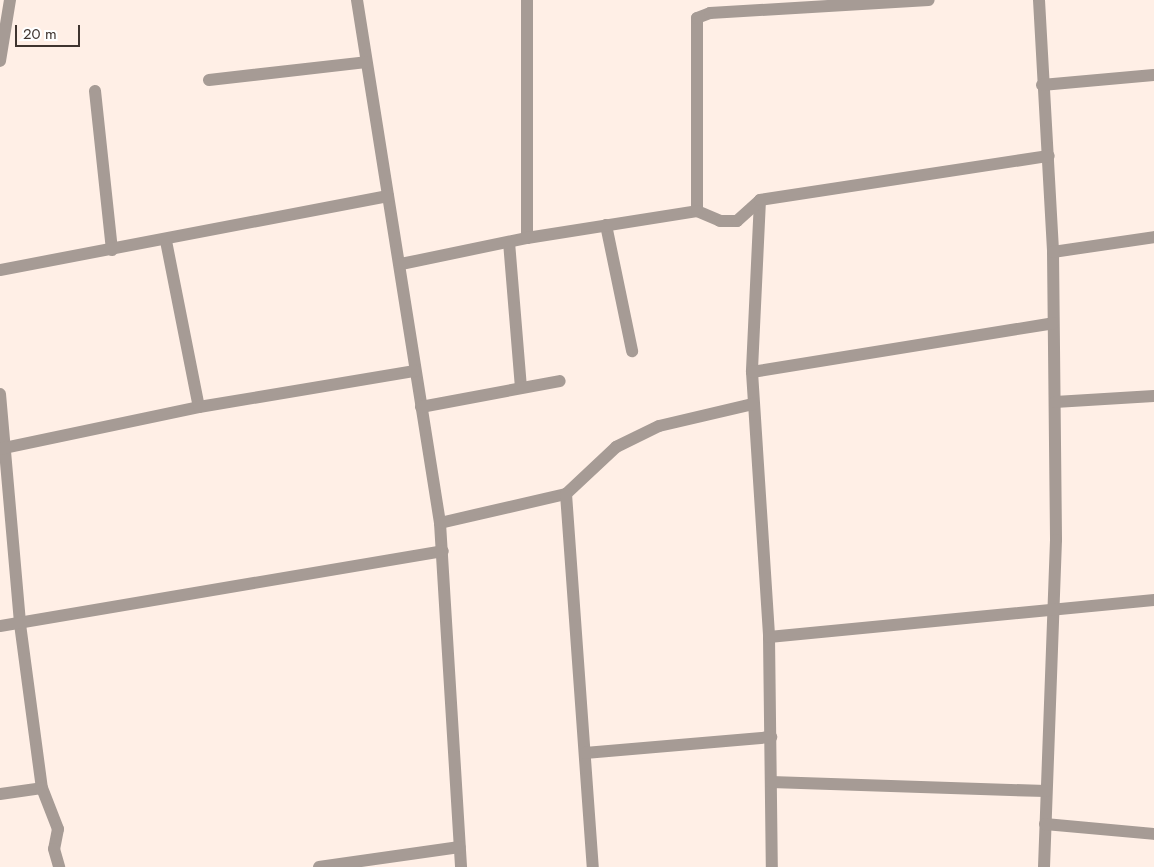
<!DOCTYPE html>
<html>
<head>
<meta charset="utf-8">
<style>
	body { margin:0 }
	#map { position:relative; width:1154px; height:867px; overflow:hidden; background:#ffefe6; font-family:Jost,sans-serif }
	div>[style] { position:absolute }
	.minor>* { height:12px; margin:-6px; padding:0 6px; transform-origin:6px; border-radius:6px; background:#a69b95 }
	span { translate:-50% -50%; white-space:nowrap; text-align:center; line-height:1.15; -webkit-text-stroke:5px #fff; paint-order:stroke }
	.scale { position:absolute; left:15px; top:25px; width:65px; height:22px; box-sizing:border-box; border:2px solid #3f342f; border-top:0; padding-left:6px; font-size:15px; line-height:18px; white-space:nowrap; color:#3f342f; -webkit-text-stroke:4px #fff; paint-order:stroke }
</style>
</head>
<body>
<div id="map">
	<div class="minor">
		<div style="left:357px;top:0;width:530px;rotate:80.98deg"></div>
		<div style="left:440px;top:523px;width:345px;rotate:86.5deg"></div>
		<div style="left:527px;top:0;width:238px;rotate:90deg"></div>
		<div style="left:1039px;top:0;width:252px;rotate:86.8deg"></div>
		<div style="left:1053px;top:252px;width:288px;rotate:89.4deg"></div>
		<div style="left:1056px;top:540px;width:327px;rotate:92.1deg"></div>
		<div style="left:0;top:61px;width:62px;rotate:-80.7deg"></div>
		<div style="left:209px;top:80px;width:158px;rotate:-6.5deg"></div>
		<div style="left:1042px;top:85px;width:112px;rotate:-5.1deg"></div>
		<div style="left:95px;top:91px;width:160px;rotate:83.9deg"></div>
		<div style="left:760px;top:200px;width:172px;rotate:92.7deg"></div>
		<div style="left:752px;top:372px;width:266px;rotate:86.3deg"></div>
		<div style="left:769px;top:637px;width:230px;rotate:89.3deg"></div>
		<div style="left:697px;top:211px;width:193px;rotate:-90deg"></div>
		<div style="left:697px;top:18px;width:14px;rotate:-21deg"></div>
		<div style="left:710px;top:13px;width:219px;rotate:-3.4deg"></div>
		<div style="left:606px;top:225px;width:129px;rotate:78.3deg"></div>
		<div style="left:166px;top:241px;width:169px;rotate:78.8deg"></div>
		<div style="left:509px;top:242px;width:146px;rotate:85.3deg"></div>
		<div style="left:1053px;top:252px;width:102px;rotate:-8.4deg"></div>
		<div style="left:401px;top:264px;width:129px;rotate:-11.7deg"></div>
		<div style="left:527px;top:238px;width:172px;rotate:-9deg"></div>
		<div style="left:697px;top:211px;width:25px;rotate:23deg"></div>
		<div style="left:720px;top:221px;width:17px"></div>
		<div style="left:737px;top:221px;width:31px;rotate:-42deg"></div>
		<div style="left:760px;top:200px;width:292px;rotate:-8.7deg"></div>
		<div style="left:0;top:270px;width:395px;rotate:-10.8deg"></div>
		<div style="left:752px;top:372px;width:305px;rotate:-9.2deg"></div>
		<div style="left:0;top:394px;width:231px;rotate:85deg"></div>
		<div style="left:20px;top:624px;width:165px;rotate:82.4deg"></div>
		<div style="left:1055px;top:402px;width:99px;rotate:-3.5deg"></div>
		<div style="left:421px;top:407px;width:141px;rotate:-10.6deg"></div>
		<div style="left:0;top:449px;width:203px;rotate:-11.9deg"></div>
		<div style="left:199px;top:407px;width:219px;rotate:-9.5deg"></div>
		<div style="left:566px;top:494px;width:69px;rotate:-43.2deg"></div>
		<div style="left:616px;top:447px;width:48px;rotate:-26deg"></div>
		<div style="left:659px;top:426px;width:97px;rotate:-13.2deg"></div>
		<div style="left:440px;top:523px;width:129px;rotate:-13deg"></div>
		<div style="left:566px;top:494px;width:374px;rotate:85.9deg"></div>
		<div style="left:0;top:626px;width:449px;rotate:-9.6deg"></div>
		<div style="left:769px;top:637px;width:387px;rotate:-5.5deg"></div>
		<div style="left:585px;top:753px;width:187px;rotate:-4.9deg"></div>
		<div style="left:771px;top:782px;width:275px;rotate:1.9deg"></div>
		<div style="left:0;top:794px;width:42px;rotate:-8.1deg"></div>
		<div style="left:42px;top:788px;width:44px;rotate:68.7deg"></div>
		<div style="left:58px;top:829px;width:20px;rotate:101deg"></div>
		<div style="left:54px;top:849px;width:19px;rotate:74deg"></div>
		<div style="left:1045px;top:824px;width:109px;rotate:5.2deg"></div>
		<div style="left:319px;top:867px;width:142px;rotate:-8.1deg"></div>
	</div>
	<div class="scale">20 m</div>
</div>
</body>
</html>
